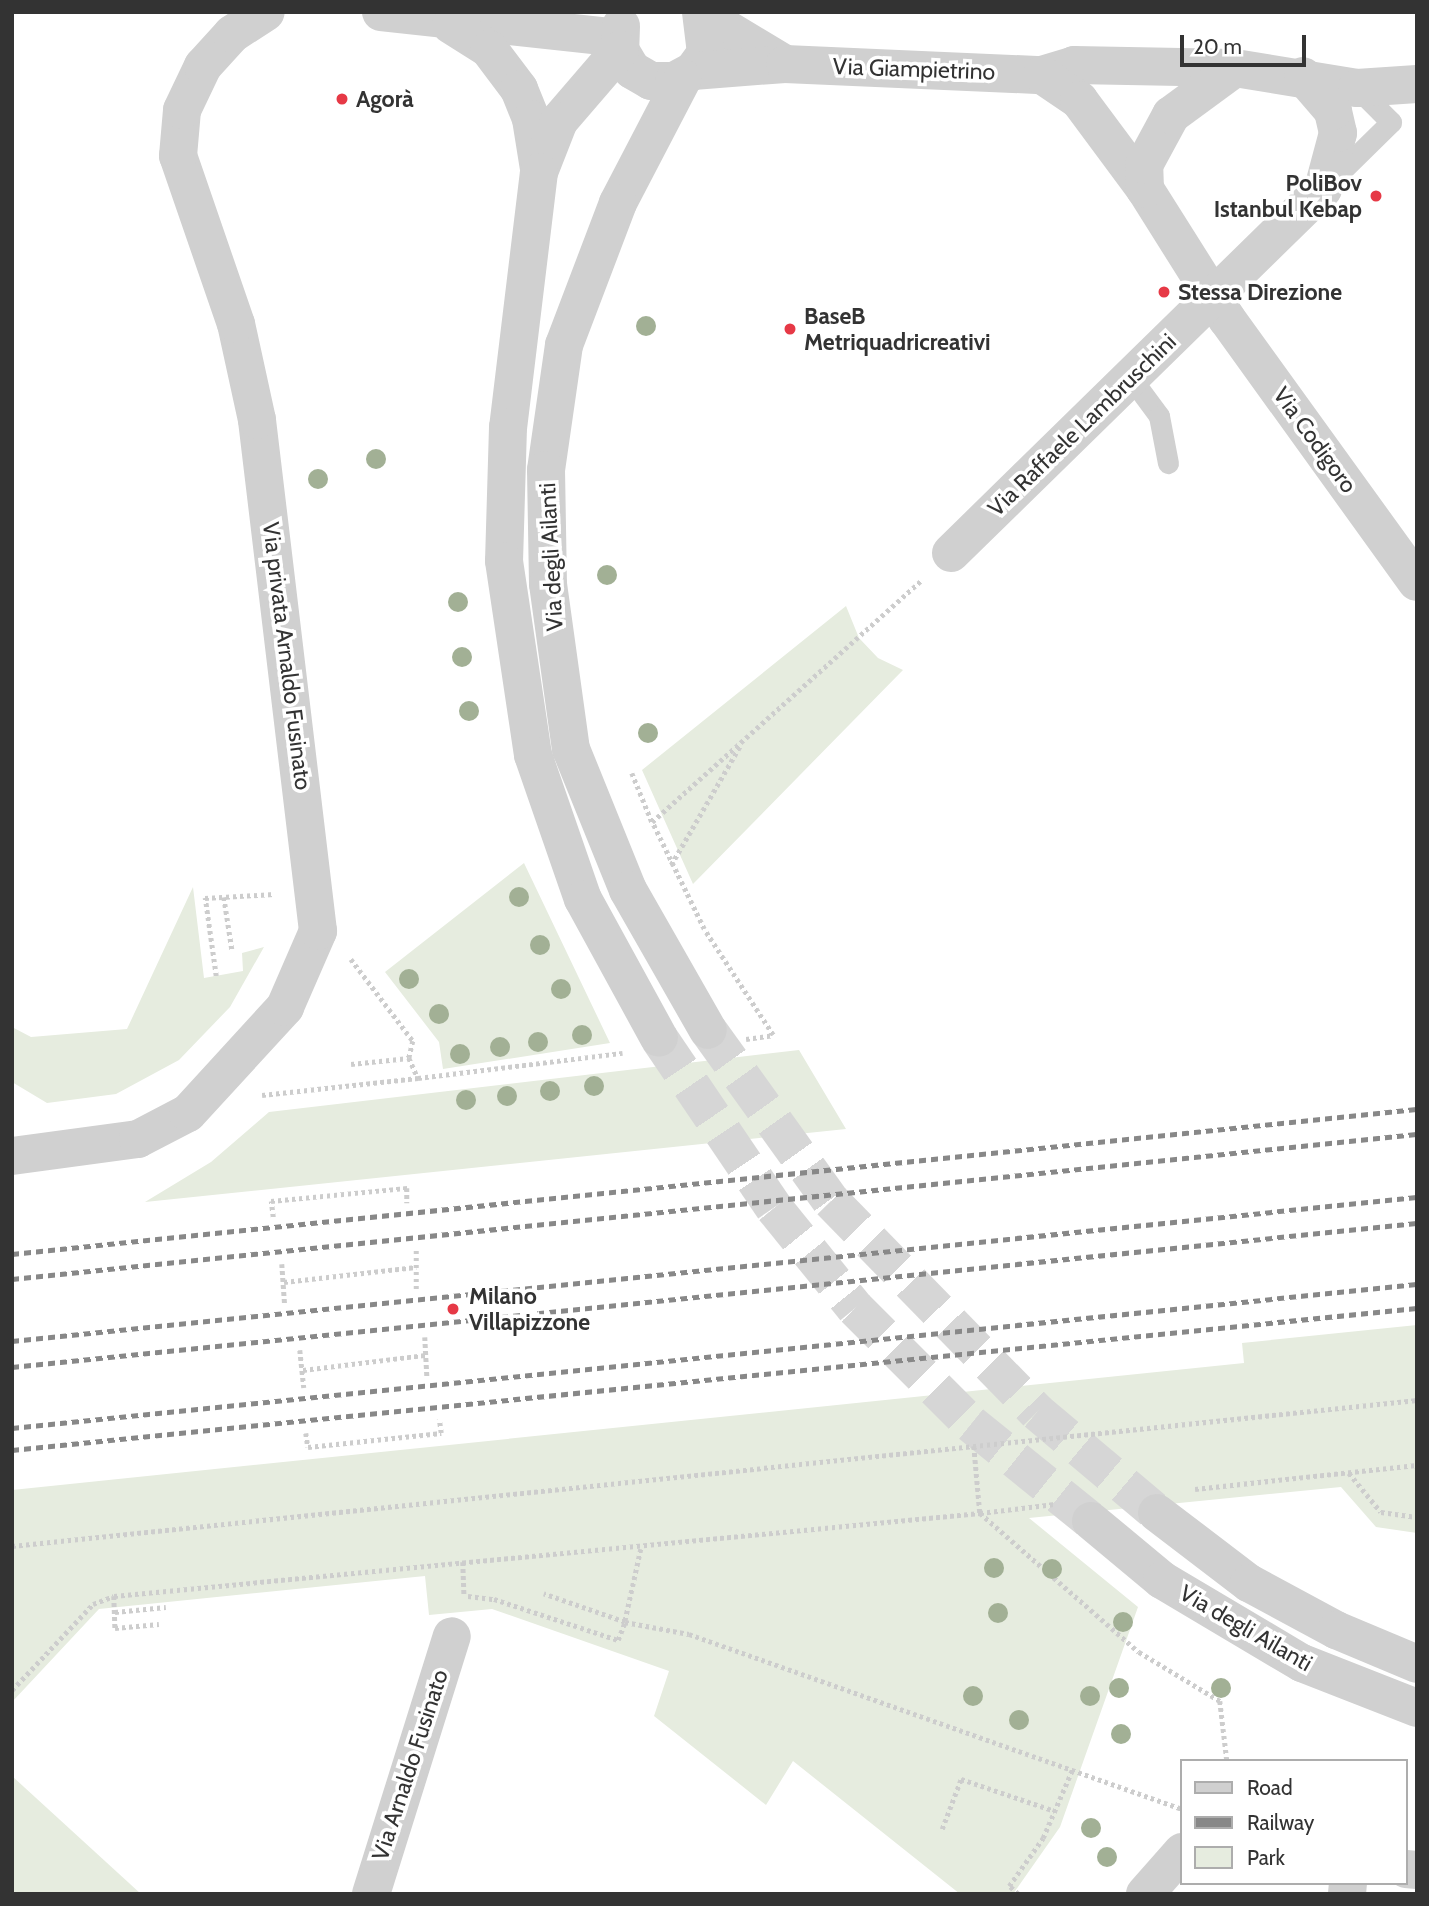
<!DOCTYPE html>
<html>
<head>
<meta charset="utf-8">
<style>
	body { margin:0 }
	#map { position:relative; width:1429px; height:1906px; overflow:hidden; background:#fff; font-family:Cabin,sans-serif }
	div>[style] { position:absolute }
	.green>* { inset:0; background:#e6ecdf }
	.minor-tunnel>* { height:38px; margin-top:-19px; transform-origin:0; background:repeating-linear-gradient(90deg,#d6d6d6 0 38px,transparent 0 57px) }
	.path>* { height:4.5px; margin-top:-2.25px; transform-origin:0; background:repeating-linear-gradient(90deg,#cdcdcd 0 3.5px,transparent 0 7px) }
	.service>* { height:21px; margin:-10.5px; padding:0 10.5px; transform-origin:10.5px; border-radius:10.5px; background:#d0d0d0 }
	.minor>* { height:38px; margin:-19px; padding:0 19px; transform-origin:19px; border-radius:19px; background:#d0d0d0 }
	.rail>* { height:5px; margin-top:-2.5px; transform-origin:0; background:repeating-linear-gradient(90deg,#888 0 7px,transparent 0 12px) }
	.trees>* { width:20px; height:20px; margin:-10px; border-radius:50%; background:#a2b095 }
	.dots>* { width:19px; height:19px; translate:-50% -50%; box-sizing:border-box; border:4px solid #fff; border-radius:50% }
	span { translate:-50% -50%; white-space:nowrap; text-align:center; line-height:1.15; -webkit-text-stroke:7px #fff; paint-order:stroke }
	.street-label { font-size:23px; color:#333 }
	.poi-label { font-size:23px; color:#333; font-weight:700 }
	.left { translate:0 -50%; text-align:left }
	.right { translate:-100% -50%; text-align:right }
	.frame { position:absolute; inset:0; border:14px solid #333; pointer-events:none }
	.legend { position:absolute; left:1180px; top:1759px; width:228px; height:126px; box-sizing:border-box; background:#fff; border:2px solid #adadad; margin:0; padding:9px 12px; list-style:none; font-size:21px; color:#333 }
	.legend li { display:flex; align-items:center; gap:14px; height:35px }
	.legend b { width:35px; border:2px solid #adadad }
	.scale { position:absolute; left:1180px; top:35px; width:126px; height:32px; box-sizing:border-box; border:4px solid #333; border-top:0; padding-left:9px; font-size:21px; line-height:24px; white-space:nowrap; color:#333; -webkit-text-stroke:5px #fff; paint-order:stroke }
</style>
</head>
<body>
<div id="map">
	<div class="green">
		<div style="clip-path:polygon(846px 606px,859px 638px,878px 658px,903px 670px,693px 884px,642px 770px)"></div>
		<div style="clip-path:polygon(524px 863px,610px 1043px,443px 1069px,439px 1042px,385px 972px)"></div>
		<div style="clip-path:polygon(193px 887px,204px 978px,243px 971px,242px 953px,264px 947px,230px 1007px,179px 1060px,116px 1094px,47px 1103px,12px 1082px,12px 1027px,31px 1037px,127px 1029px)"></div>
		<div style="clip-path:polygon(799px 1050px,846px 1129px,145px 1202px,211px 1162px,269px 1112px)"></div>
		<div style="clip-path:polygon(1417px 1325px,1417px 1533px,1376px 1527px,1341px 1487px,1029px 1518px,1138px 1607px,1060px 1827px,1013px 1894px,960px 1894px,793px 1761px,766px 1805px,654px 1716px,669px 1671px,492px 1609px,429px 1615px,425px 1576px,99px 1609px,12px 1702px,12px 1490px,1244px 1363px,1242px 1343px)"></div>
		<div style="clip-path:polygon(12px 1776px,141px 1894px,12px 1894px)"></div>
	</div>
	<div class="minor-tunnel">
		<div style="left:708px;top:1030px;width:211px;rotate:54.3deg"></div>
		<div style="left:831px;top:1201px;width:295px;rotate:45.7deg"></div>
		<div style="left:1037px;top:1412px;width:157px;rotate:40.1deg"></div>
		<div style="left:659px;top:1038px;width:205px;rotate:55.9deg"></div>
		<div style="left:774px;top:1208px;width:129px;rotate:51deg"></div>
		<div style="left:855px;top:1308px;width:164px;rotate:45deg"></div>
		<div style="left:971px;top:1424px;width:154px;rotate:38.9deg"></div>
	</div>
	<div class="path">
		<div style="left:632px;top:773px;width:53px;rotate:67.8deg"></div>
		<div style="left:671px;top:865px;width:138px;rotate:-59.9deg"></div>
		<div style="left:224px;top:897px;width:53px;rotate:81.3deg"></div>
		<div style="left:351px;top:959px;width:103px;rotate:52.9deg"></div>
		<div style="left:413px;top:1041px;width:17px;rotate:103deg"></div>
		<div style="left:216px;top:976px;width:79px;rotate:-98deg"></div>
		<div style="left:205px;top:898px;width:69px;rotate:-3.3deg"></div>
		<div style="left:746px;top:1039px;width:27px;rotate:-8deg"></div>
		<div style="left:773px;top:1035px;width:126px;rotate:-123.1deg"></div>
		<div style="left:704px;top:929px;width:119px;rotate:-115.9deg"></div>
		<div style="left:652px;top:822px;width:363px;rotate:-41.9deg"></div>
		<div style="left:409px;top:1058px;width:22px;rotate:66deg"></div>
		<div style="left:418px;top:1078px;width:206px;rotate:-7deg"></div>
		<div style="left:351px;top:1064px;width:58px;rotate:-5.9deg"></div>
		<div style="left:262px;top:1095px;width:157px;rotate:-6.2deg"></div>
		<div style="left:273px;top:1217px;width:16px;rotate:-97deg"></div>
		<div style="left:271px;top:1201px;width:137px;rotate:-5.5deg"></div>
		<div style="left:407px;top:1188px;width:15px;rotate:90deg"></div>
		<div style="left:282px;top:1264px;width:39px;rotate:86deg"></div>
		<div style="left:284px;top:1282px;width:133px;rotate:-6.5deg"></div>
		<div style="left:416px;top:1289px;width:39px;rotate:-90deg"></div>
		<div style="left:425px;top:1337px;width:39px;rotate:87deg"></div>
		<div style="left:300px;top:1350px;width:38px;rotate:84deg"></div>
		<div style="left:303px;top:1370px;width:124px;rotate:-7deg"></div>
		<div style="left:306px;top:1433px;width:14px;rotate:82deg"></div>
		<div style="left:308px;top:1447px;width:134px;rotate:-6deg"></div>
		<div style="left:441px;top:1433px;width:14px;rotate:-98deg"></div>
		<div style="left:974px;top:1446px;width:67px;rotate:84.9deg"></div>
		<div style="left:980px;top:1513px;width:75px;rotate:-6.9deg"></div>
		<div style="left:1349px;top:1473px;width:50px;rotate:50.6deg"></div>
		<div style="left:1381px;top:1512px;width:36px;rotate:8deg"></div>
		<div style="left:1195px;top:1489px;width:223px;rotate:-6.2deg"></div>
		<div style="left:12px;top:1546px;width:1413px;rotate:-5.93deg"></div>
		<div style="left:641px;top:1549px;width:75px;rotate:102.4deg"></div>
		<div style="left:625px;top:1622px;width:65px;rotate:10.6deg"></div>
		<div style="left:689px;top:1634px;width:523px;rotate:19.54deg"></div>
		<div style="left:463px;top:1562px;width:34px;rotate:88deg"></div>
		<div style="left:114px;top:1596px;width:32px;rotate:88deg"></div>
		<div style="left:115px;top:1628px;width:44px;rotate:-5.2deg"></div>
		<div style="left:468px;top:1596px;width:26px;rotate:7deg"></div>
		<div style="left:494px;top:1599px;width:131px;rotate:18.3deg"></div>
		<div style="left:618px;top:1640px;width:19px;rotate:-69deg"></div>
		<div style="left:625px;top:1622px;width:86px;rotate:-160.9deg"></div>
		<div style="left:115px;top:1612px;width:51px;rotate:-5.6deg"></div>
		<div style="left:12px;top:1690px;width:118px;rotate:-46.7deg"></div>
		<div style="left:93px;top:1604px;width:22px;rotate:-21deg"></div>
		<div style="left:114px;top:1596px;width:870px;rotate:-5.47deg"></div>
		<div style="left:980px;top:1513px;width:211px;rotate:41.2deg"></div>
		<div style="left:1139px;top:1652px;width:95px;rotate:31.2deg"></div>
		<div style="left:1220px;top:1701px;width:60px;rotate:83.3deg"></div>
		<div style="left:942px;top:1829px;width:53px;rotate:-69.2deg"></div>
		<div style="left:961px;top:1779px;width:99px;rotate:18.8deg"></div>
		<div style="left:1018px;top:1894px;width:12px;rotate:-138deg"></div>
		<div style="left:1009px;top:1886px;width:59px;rotate:-54.7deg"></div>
		<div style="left:1043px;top:1838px;width:76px;rotate:-66.8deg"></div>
	</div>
	<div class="service">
		<div style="left:1329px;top:183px;width:87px;rotate:-44.5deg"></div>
		<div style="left:1391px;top:122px;width:48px;rotate:-135deg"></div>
		<div style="left:1131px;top:378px;width:47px;rotate:53.6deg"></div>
		<div style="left:1159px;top:416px;width:48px;rotate:79.2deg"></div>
	</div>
	<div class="minor">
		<div style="left:381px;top:12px;width:239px;rotate:6.2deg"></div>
		<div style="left:702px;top:14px;width:97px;rotate:31.1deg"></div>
		<div style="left:451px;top:25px;width:45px;rotate:32.3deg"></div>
		<div style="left:489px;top:49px;width:50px;rotate:53.1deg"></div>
		<div style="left:519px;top:89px;width:32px;rotate:68deg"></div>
		<div style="left:531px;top:119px;width:51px;rotate:80.9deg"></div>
		<div style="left:621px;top:26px;width:24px;rotate:92deg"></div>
		<div style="left:620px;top:50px;width:23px;rotate:59deg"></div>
		<div style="left:632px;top:70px;width:22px;rotate:30deg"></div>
		<div style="left:651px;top:81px;width:23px"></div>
		<div style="left:674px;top:81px;width:21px;rotate:-28deg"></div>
		<div style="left:693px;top:71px;width:22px;rotate:-54deg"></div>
		<div style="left:706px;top:53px;width:41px;rotate:-97deg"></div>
		<div style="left:620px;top:50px;width:94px;rotate:130.7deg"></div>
		<div style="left:559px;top:121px;width:55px;rotate:111.4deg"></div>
		<div style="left:539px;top:172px;width:257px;rotate:96.9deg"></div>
		<div style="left:508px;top:427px;width:134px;rotate:91.7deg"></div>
		<div style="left:504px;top:561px;width:196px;rotate:81.5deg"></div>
		<div style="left:533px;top:755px;width:152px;rotate:70.9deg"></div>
		<div style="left:583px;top:899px;width:158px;rotate:61.3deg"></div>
		<div style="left:693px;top:71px;width:92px;rotate:-4.4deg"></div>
		<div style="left:785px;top:64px;width:257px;rotate:2.5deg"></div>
		<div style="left:1042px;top:75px;width:34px;rotate:-17deg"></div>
		<div style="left:1074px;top:65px;width:161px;rotate:1.1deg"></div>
		<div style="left:1235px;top:68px;width:124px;rotate:9.3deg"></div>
		<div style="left:1357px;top:88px;width:60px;rotate:-3.8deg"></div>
		<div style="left:1042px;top:75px;width:45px;rotate:34deg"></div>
		<div style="left:1079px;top:100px;width:111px;rotate:53.4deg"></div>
		<div style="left:1145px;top:189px;width:154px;rotate:57.8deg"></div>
		<div style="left:1227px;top:319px;width:324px;rotate:54.2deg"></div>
		<div style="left:683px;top:78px;width:141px;rotate:117.5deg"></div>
		<div style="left:618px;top:203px;width:152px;rotate:110.8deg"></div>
		<div style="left:564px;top:345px;width:126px;rotate:98.2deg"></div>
		<div style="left:546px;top:470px;width:114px;rotate:89deg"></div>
		<div style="left:548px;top:584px;width:167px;rotate:82.1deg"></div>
		<div style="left:571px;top:749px;width:152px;rotate:68deg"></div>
		<div style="left:628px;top:890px;width:161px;rotate:60.3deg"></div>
		<div style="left:1145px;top:189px;width:24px;rotate:-92deg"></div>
		<div style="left:1144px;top:165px;width:57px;rotate:-61.6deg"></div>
		<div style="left:1171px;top:115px;width:79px;rotate:-36.3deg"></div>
		<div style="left:951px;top:553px;width:520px;rotate:-44.38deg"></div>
		<div style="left:1323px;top:189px;width:58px;rotate:-75deg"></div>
		<div style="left:1338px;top:133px;width:23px;rotate:-103deg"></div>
		<div style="left:1333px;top:111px;width:46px;rotate:-130.6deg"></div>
		<div style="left:12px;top:1156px;width:127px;rotate:-7.7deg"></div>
		<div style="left:138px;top:1139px;width:56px;rotate:-27.5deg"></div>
		<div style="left:188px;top:1113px;width:144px;rotate:-47.5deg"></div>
		<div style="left:285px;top:1007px;width:83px;rotate:-66.5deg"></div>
		<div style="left:318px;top:931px;width:515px;rotate:-96.81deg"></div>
		<div style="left:257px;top:420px;width:98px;rotate:-102.3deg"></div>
		<div style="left:236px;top:324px;width:178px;rotate:-109deg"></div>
		<div style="left:178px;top:156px;width:46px;rotate:-85deg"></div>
		<div style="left:182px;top:110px;width:49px;rotate:-64.5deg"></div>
		<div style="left:203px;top:66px;width:43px;rotate:-47.8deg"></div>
		<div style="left:232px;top:34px;width:40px;rotate:-32.9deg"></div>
		<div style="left:1157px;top:1513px;width:116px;rotate:37.3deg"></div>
		<div style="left:1249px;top:1583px;width:99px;rotate:28.4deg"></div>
		<div style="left:1336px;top:1630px;width:88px;rotate:22.8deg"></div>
		<div style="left:1091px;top:1521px;width:92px;rotate:39.7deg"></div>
		<div style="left:1162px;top:1580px;width:163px;rotate:30.7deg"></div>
		<div style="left:1302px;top:1663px;width:123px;rotate:21.4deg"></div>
		<div style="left:1406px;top:1869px;width:11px;rotate:5deg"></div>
		<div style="left:371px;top:1894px;width:270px;rotate:-72.6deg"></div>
		<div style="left:1145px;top:1894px;width:56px;rotate:-48.6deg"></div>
		<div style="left:1347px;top:1894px;width:11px;rotate:-85deg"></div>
	</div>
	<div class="rail">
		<div style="left:12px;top:1254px;width:1412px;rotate:-5.89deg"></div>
		<div style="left:12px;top:1279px;width:1412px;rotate:-5.89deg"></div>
		<div style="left:12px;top:1341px;width:1412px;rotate:-5.85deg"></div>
		<div style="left:12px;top:1367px;width:1412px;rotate:-5.85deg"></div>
		<div style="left:12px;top:1428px;width:1412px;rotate:-5.85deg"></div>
		<div style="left:12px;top:1450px;width:1412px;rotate:-5.77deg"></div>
	</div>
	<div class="trees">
		<div style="left:646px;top:326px"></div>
		<div style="left:376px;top:459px"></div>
		<div style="left:318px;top:479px"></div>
		<div style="left:607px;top:575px"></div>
		<div style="left:458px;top:602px"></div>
		<div style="left:462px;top:657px"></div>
		<div style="left:469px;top:711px"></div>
		<div style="left:648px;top:733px"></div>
		<div style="left:519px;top:897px"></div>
		<div style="left:540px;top:945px"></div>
		<div style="left:409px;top:979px"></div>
		<div style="left:561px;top:989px"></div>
		<div style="left:439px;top:1014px"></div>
		<div style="left:582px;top:1035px"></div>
		<div style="left:538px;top:1042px"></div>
		<div style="left:500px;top:1047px"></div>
		<div style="left:460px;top:1054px"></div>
		<div style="left:594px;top:1086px"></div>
		<div style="left:550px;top:1091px"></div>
		<div style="left:507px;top:1096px"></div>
		<div style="left:466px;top:1100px"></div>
		<div style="left:994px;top:1568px"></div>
		<div style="left:1052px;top:1569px"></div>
		<div style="left:998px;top:1613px"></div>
		<div style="left:1123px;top:1622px"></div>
		<div style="left:1119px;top:1688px"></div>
		<div style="left:1221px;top:1688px"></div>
		<div style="left:973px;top:1696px"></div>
		<div style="left:1090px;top:1696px"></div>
		<div style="left:1019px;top:1720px"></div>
		<div style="left:1121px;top:1734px"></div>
		<div style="left:1091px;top:1828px"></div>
		<div style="left:1107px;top:1857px"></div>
	</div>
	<div class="dots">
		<div style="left:342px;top:99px;background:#e63946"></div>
		<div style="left:1376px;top:196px;background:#e63946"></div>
		<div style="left:1164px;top:292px;background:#e63946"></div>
		<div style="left:790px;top:329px;background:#e63946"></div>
		<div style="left:453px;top:1309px;background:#e63946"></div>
	</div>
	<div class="street-label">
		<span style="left:914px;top:69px;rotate:2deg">Via Giampietrino</span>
		<span style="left:1082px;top:425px;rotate:-44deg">Via Raffaele Lambruschini</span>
		<span style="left:1315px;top:440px;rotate:54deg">Via Codigoro</span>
		<span style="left:551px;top:557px;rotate:-93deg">Via degli Ailanti</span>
		<span style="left:287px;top:656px;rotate:83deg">Via privata Arnaldo Fusinato</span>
		<span style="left:1246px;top:1628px;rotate:30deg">Via degli Ailanti</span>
		<span style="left:410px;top:1765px;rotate:-72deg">Via Arnaldo Fusinato</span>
	</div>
	<div class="poi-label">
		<span class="left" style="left:356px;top:99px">Agorà</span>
		<span class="right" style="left:1362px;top:196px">PoliBov<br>Istanbul Kebap</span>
		<span class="left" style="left:1178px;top:292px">Stessa Direzione</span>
		<span class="left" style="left:804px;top:329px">BaseB<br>Metriquadricreativi</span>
		<span class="left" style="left:469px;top:1309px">Milano<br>Villapizzone</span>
	</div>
	<div class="frame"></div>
	<ul class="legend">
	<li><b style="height:9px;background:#d0d0d0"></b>Road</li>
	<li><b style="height:9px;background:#888"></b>Railway</li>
	<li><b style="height:19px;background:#e6ecdf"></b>Park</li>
	</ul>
	<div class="scale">20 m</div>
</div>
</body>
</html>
